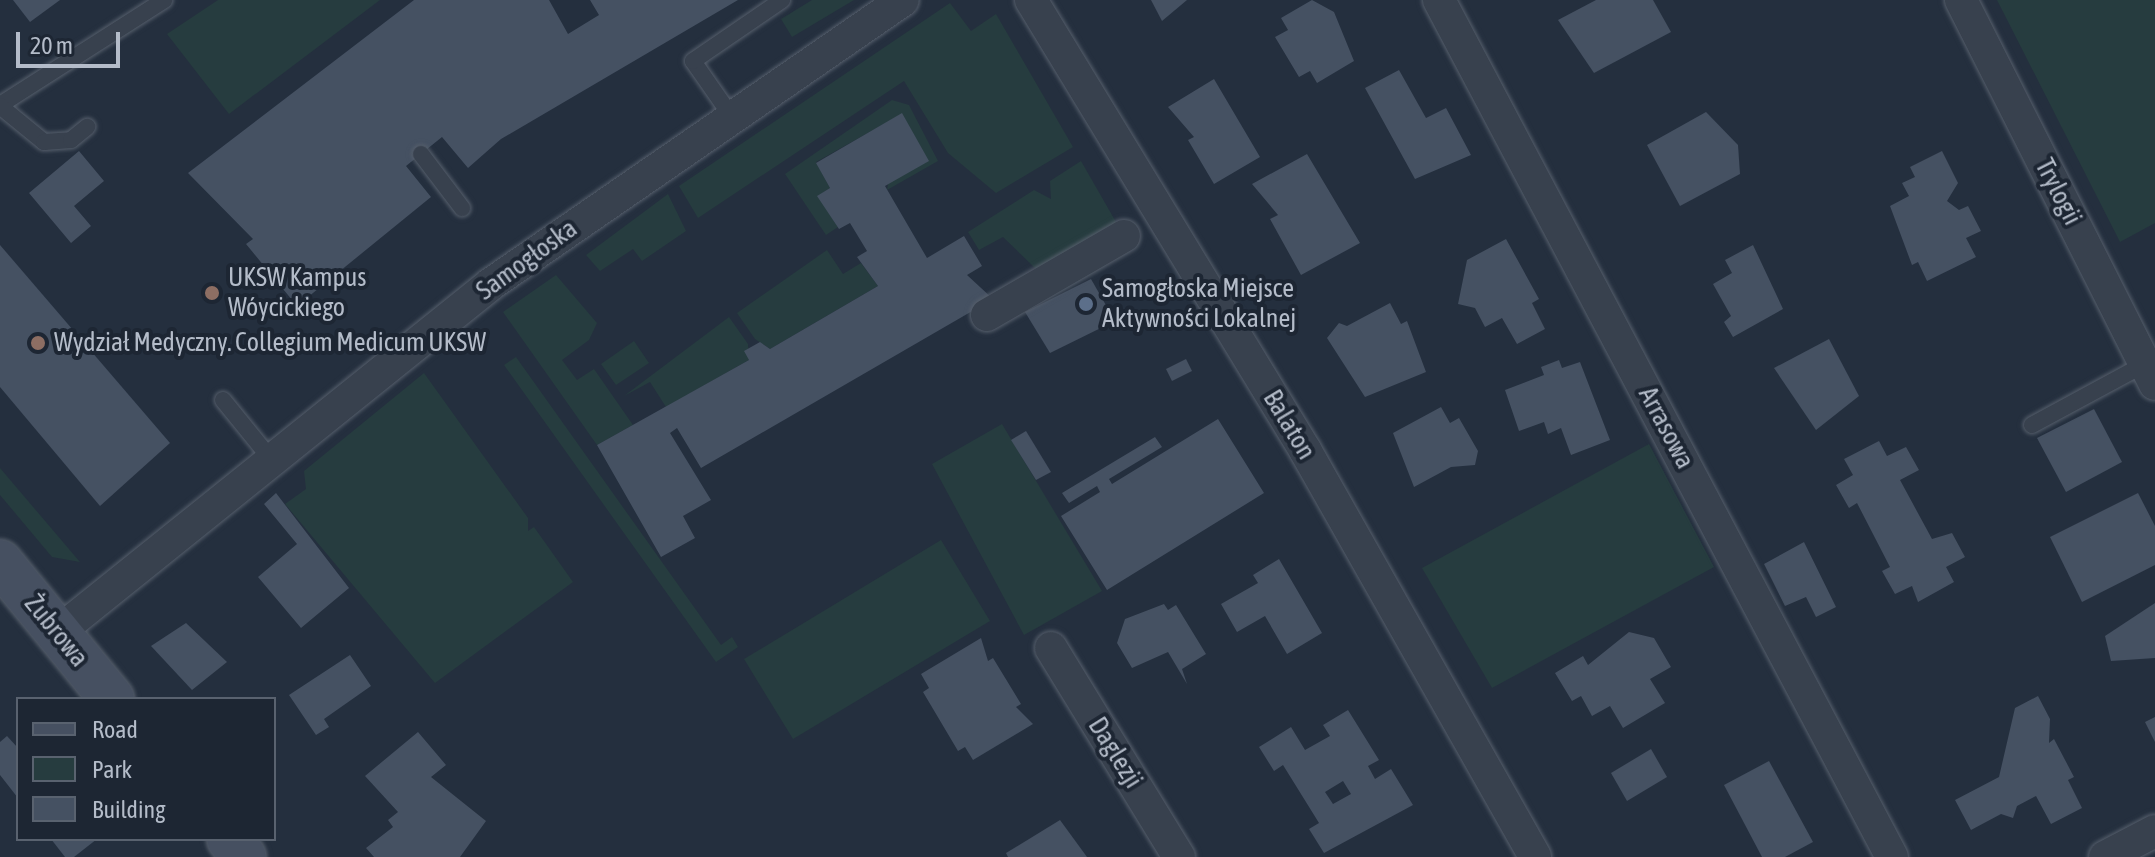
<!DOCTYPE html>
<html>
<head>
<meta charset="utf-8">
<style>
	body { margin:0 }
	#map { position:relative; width:2155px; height:857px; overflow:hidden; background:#242f3e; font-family:"Asap Condensed",sans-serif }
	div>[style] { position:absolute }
	.green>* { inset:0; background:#263c3f }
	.building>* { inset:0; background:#455162 }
	.roads { filter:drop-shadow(0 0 2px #565f6c) drop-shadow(0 0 2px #565f6c) }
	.lane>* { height:16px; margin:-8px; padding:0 8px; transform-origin:8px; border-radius:8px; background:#38414e }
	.street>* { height:32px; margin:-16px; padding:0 16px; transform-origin:16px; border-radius:16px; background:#38414e }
	.secondary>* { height:44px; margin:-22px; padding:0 22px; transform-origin:22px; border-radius:22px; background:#465061 }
	.dots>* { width:22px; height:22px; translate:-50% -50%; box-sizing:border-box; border:4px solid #1d2633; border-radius:50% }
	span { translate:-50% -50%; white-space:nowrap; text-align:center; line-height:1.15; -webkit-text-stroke:8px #1d2633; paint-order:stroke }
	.street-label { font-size:26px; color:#b4bcc9 }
	.poi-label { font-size:26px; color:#b4bcc9 }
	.left { translate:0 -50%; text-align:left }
	.legend { position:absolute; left:16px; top:697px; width:260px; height:144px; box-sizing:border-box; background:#1d2633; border:2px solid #59626f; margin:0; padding:10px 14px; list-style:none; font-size:24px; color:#b4bcc9 }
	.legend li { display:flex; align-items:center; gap:16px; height:40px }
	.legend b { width:40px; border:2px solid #59626f }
	.scale { position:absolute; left:16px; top:32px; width:104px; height:36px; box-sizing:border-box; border:4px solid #b4bcc9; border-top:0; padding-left:10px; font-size:24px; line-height:28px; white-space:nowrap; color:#b4bcc9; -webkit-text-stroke:6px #1d2633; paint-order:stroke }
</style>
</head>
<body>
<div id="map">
	<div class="green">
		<div style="clip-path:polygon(218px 0,380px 0,229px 114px,167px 34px)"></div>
		<div style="clip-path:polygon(812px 0,854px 0,792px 37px,781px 19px)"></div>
		<div style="clip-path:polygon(1997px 0,2155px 0,2155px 223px,2120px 242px)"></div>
		<div style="clip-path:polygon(950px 3px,971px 31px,996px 14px,1073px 147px,996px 193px,948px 153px,904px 81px,698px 218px,679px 186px)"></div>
		<div style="clip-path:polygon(892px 100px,909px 105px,938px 161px,887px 190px,900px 115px,816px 162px,830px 188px,818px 196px,838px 227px,826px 235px,785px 174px)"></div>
		<div style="clip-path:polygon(1081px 161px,1120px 229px,1038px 271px,1003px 237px,979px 250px,968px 232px,1034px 190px,1051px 199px,1050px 181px)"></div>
		<div style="clip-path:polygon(668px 194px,686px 231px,642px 261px,633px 249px,600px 271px,586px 255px)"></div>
		<div style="clip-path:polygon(827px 250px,843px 274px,861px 263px,878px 286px,770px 349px,755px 339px,737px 313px)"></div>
		<div style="clip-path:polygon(556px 275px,597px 323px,589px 340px,562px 360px,577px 380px,594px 369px,633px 425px,597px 445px,503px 312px)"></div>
		<div style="clip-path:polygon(729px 317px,748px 344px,749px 360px,666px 407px,650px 382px,624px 396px)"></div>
		<div style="clip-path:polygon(634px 341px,649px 363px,616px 385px,601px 364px)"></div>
		<div style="clip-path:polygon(516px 357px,721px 645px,732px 637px,738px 647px,716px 662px,504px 365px)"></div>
		<div style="clip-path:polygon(424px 373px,528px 518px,528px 531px,534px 527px,573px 582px,435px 683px,285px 504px,306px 489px,304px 471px)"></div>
		<div style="clip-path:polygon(1002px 424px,1102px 591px,1024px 635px,932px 464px)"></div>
		<div style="clip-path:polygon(1649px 444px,1714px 567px,1492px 688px,1422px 568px)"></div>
		<div style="clip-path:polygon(0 468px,80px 562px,52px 557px,0 495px)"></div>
		<div style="clip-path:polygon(941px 540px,990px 621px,793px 739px,744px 659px)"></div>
	</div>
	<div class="building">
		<div style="clip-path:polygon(13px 0,60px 0,30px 22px)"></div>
		<div style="clip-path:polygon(414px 0,549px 0,568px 34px,599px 15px,590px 0,738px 0,501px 139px,468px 168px,442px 137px,406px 166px,431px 197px,297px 306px,246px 244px,253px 239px,188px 173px)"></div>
		<div style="clip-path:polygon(1151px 0,1187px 0,1162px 21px)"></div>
		<div style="clip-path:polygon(1312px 0,1334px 12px,1354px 61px,1317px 83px,1310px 71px,1299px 77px,1275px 37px,1288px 30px,1281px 18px)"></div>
		<div style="clip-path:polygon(1596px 0,1653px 0,1671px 32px,1594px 73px,1558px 20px)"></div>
		<div style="clip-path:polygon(1399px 70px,1426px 118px,1446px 108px,1471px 155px,1415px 179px,1365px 88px)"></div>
		<div style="clip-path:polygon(1214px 79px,1260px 157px,1214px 184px,1188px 140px,1194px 137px,1168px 107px)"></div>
		<div style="clip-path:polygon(1706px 112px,1738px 145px,1740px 174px,1680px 206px,1647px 145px)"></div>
		<div style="clip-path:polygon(902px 113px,929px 161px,885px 186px,927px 258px,964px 236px,982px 266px,967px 275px,993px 299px,701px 468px,677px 428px,670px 433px,711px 500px,683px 516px,695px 538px,661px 557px,597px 445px,749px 360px,744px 351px,760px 342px,770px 349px,878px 286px,857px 257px,867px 251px,850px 223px,839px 229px,817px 196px,830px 188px,816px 163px)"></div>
		<div style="clip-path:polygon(79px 151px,104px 181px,74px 206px,91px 226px,71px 243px,29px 193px)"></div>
		<div style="clip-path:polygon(1942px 151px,1958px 183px,1947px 201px,1959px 210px,1968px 206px,1981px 231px,1966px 238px,1976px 257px,1927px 281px,1918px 262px,1912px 265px,1890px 206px,1909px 196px,1902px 183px,1915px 177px,1910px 167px)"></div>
		<div style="clip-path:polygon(1307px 154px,1360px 243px,1301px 275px,1270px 219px,1278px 215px,1252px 184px)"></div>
		<div style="clip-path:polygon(1506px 239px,1539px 299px,1532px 303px,1545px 329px,1517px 344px,1502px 318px,1485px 327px,1475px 308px,1458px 304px,1467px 260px)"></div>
		<div style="clip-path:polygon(0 245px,170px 443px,100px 506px,0 387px)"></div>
		<div style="clip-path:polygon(1753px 245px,1783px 309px,1733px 337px,1724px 322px,1731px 316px,1713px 284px,1732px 273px,1725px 260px)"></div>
		<div style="clip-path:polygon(1091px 279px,1115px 321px,1050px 353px,1025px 312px)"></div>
		<div style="clip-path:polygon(1390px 303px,1401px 324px,1407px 321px,1426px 372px,1365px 397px,1327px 338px,1339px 323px,1347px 326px)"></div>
		<div style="clip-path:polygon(1829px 339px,1859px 396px,1816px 430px,1774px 368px)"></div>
		<div style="clip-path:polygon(1186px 359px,1192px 371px,1172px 381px,1166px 369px)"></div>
		<div style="clip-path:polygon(1559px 360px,1562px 368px,1580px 362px,1610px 440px,1571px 455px,1561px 428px,1548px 434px,1544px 422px,1519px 431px,1505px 390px,1544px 375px,1541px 367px)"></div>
		<div style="clip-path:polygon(1441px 407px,1450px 423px,1459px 418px,1478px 451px,1475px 465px,1451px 467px,1414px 487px,1393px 433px)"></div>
		<div style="clip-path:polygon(2094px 409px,2122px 462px,2066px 492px,2037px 438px)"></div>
		<div style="clip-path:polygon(1218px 419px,1264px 493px,1107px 590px,1061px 516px,1100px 492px,1097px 486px,1069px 503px,1062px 493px,1155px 437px,1162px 447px,1109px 479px,1112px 484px)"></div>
		<div style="clip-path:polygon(1026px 431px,1051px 472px,1036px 480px,1011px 440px)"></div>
		<div style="clip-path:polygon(1879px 441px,1887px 456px,1906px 447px,1919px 470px,1900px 480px,1932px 539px,1952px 533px,1965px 557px,1946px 567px,1954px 582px,1918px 602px,1912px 586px,1895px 594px,1882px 571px,1890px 567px,1857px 503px,1849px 508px,1836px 485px,1853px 475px,1844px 459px)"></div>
		<div style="clip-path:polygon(276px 493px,349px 588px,301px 628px,258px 577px,297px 544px,264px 504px)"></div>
		<div style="clip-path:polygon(2138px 493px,2155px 526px,2155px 565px,2082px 602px,2050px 537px)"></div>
		<div style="clip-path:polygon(1804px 542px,1836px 607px,1816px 617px,1806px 597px,1785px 606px,1764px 564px)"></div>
		<div style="clip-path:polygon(1279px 559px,1322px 633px,1287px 654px,1265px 616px,1237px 632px,1221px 604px,1258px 583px,1253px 575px)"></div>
		<div style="clip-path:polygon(2155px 603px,2155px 658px,2111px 661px,2105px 636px)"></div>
		<div style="clip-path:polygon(1164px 604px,1168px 610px,1176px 605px,1206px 654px,1182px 669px,1187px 684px,1168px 652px,1132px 668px,1117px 643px,1125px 619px)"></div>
		<div style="clip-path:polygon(186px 623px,227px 662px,192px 690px,151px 646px)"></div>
		<div style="clip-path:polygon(1629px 632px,1654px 638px,1671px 667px,1650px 679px,1665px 703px,1623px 728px,1610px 706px,1592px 716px,1581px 696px,1572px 701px,1555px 673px,1583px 656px,1588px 665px)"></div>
		<div style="clip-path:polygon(981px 638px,988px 661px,993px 658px,1021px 704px,1016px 707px,1033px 724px,973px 760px,965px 747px,958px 751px,923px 692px,929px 688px,921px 674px)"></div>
		<div style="clip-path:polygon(350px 655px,371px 686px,324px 719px,329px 727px,316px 735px,289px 695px)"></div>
		<div style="clip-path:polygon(2038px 696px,2050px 719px,2049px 743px,2054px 739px,2074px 777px,2068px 780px,2082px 808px,2051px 824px,2036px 796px,2017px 806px,2013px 818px,2001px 814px,1971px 830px,1955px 800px,1999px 777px,2015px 708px)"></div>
		<div style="clip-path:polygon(evenodd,1348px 710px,1379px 760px,1368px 766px,1375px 779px,1391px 769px,1413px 805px,1324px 853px,1309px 829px,1319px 823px,1283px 765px,1274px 771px,1259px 747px,1291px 727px,1305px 750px,1330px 736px,1323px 725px,1348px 710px,1343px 781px,1351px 794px,1333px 804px,1325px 792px,1343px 781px)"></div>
		<div style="clip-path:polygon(2155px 717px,2155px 742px,2145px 722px)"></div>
		<div style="clip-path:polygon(418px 732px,446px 765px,431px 777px,486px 821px,460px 857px,374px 857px,366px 848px,393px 827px,388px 820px,398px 812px,365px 776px)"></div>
		<div style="clip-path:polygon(7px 736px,18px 748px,18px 798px,0 775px,0 742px)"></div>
		<div style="clip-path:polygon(1651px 749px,1667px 777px,1627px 801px,1611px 773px)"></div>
		<div style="clip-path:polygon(1769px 761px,1813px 842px,1785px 857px,1762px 857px,1724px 785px)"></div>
		<div style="clip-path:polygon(1060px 820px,1087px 857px,1008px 857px,1006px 853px)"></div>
		<div style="clip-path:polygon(51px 839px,97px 839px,74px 857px,65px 857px)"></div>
	</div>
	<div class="roads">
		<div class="lane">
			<div style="left:0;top:105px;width:195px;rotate:-32.6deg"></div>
			<div style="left:0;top:106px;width:57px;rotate:39.3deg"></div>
			<div style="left:44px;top:142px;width:27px;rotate:-4deg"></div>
			<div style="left:71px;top:140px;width:21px;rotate:-39deg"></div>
			<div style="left:732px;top:117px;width:68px;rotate:-124.9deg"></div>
			<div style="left:693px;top:61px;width:108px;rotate:-34.4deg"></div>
			<div style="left:421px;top:154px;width:68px;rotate:52.8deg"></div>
			<div style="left:223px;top:400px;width:76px;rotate:50.9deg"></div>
			<div style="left:2032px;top:425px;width:128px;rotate:-28.4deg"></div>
		</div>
		<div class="street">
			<div style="left:1031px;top:0;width:527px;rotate:58.66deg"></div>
			<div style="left:1305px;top:450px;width:467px;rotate:60.5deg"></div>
			<div style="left:1439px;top:0;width:969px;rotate:62.14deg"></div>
			<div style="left:1961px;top:0;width:430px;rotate:63.2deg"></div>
			<div style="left:987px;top:315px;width:158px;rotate:-30deg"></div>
			<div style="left:57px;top:633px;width:557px;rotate:-38.8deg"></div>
			<div style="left:491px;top:284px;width:500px;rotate:-34.58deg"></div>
			<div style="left:1051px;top:648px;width:245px;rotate:58.5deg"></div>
			<div style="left:2105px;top:857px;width:56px;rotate:-27.5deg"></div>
		</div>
		<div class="secondary">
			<div style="left:0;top:562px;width:177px;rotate:50.7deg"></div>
			<div style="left:229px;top:839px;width:23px;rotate:50deg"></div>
		</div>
	</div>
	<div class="dots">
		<div style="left:212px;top:293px;background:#8d6e63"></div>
		<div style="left:1086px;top:304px;background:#5c6f8a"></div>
		<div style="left:38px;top:343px;background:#8d6e63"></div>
	</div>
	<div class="street-label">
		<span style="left:2058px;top:192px;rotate:63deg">Trylogii</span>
		<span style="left:527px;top:260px;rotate:-36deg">Samogłoska</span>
		<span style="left:1289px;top:425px;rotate:59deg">Balaton</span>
		<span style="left:1666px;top:428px;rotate:62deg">Arrasowa</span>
		<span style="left:56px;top:631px;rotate:51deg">Żubrowa</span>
		<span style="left:1115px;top:753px;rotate:58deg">Daglezji</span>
	</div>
	<div class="poi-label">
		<span class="left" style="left:228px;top:293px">UKSW Kampus<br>Wóycickiego</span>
		<span class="left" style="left:1102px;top:304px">Samogłoska Miejsce<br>Aktywności Lokalnej</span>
		<span class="left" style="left:54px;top:343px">Wydział Medyczny. Collegium Medicum UKSW</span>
	</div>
	<ul class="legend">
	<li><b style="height:10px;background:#465061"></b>Road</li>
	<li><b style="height:22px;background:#263c3f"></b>Park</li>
	<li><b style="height:22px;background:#455162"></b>Building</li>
	</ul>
	<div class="scale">20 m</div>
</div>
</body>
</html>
